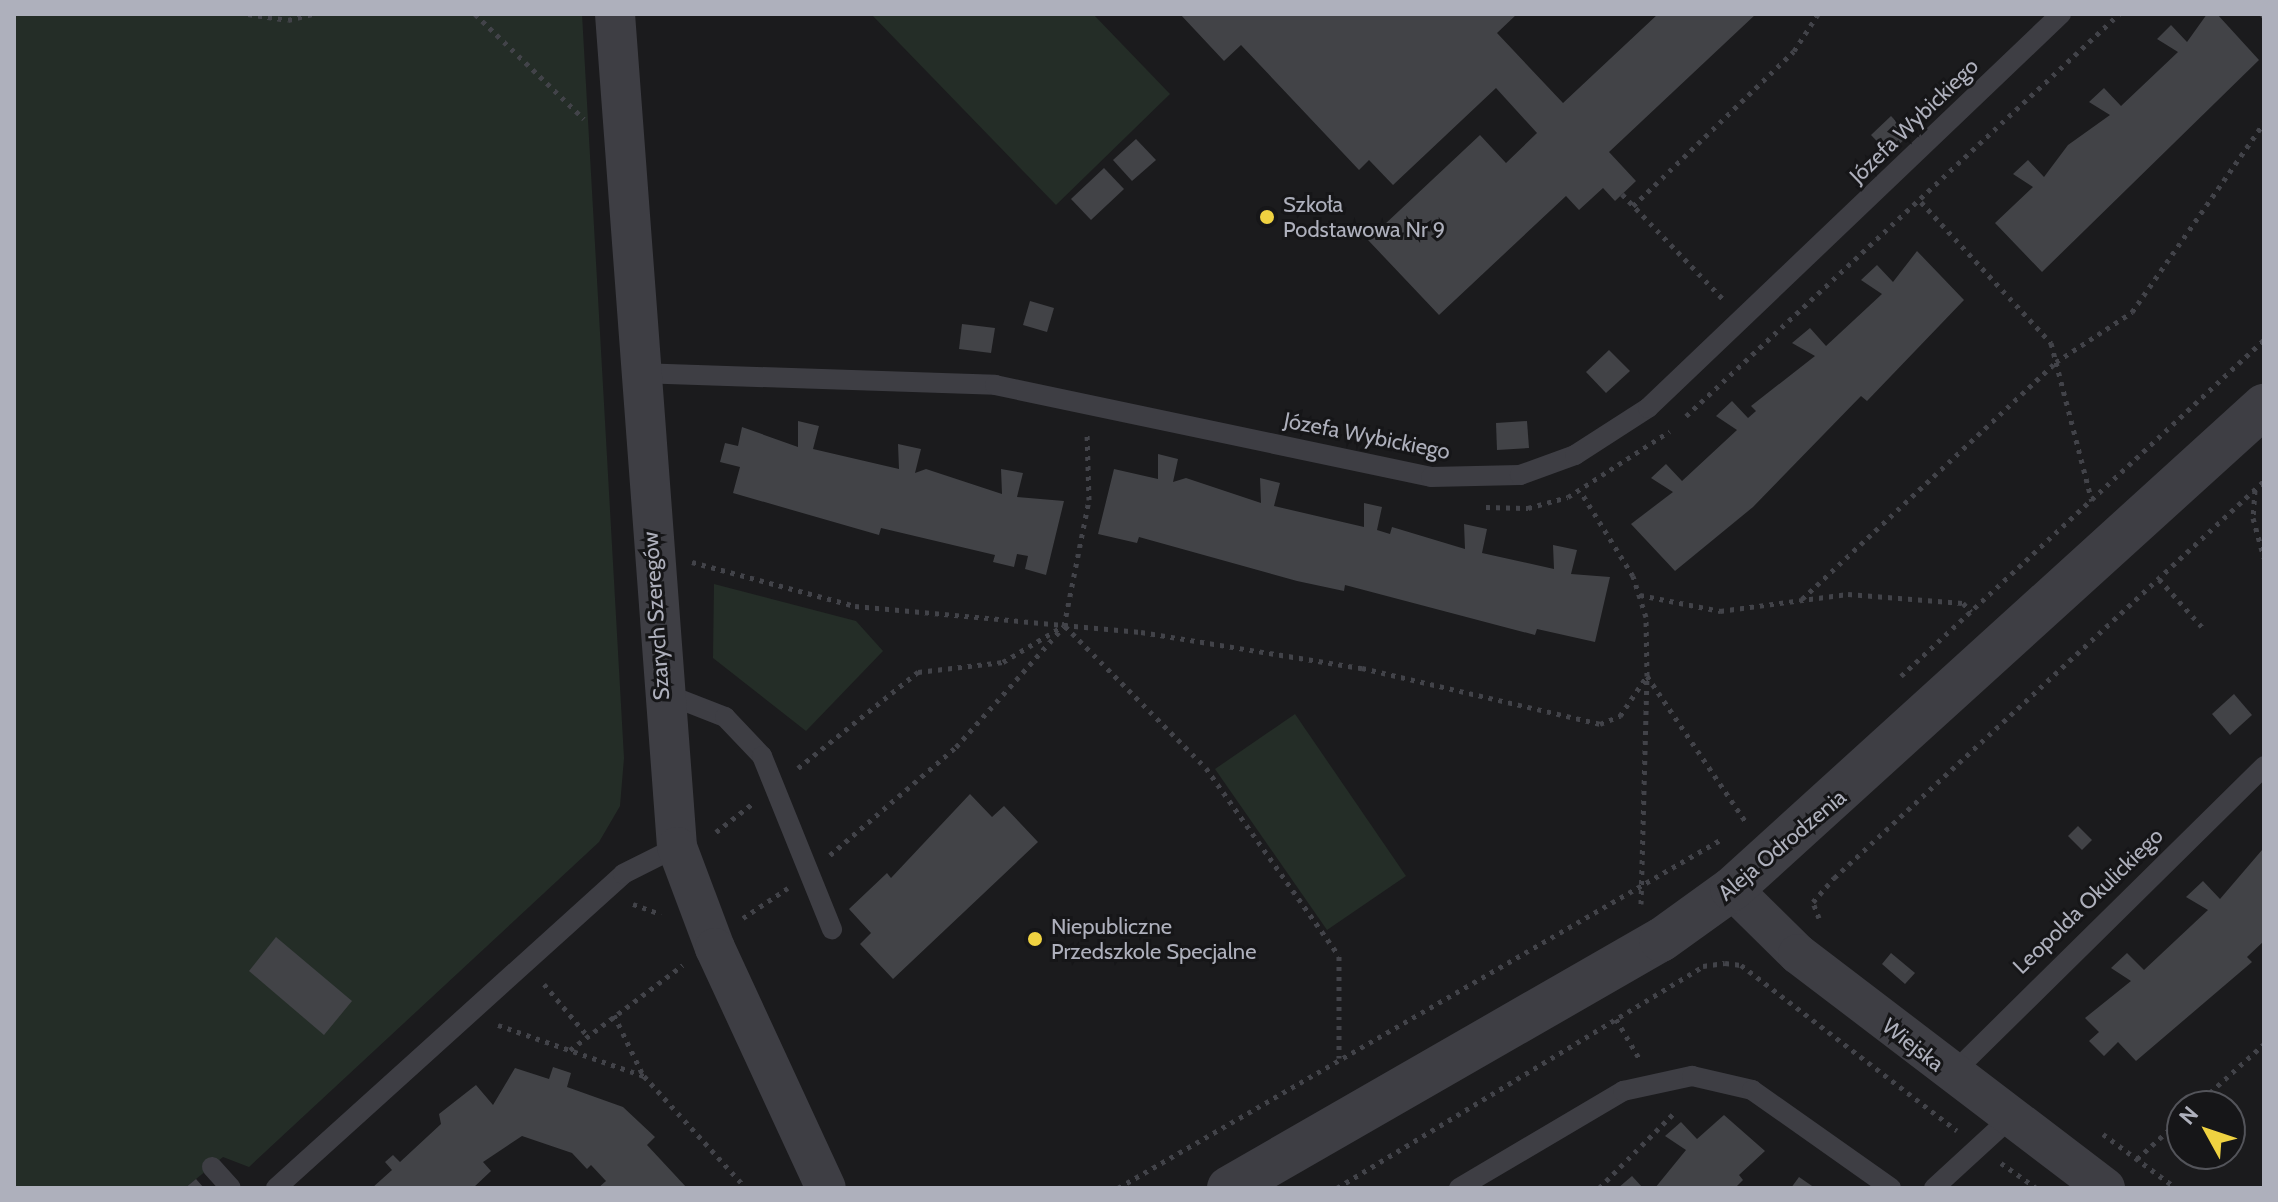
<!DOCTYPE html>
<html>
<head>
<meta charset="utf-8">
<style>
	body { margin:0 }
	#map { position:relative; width:2278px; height:1202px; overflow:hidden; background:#1b1b1d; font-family:Cabin,sans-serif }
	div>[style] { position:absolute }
	.green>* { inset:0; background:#242d27 }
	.building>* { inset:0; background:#424347 }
	.path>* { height:5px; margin-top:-2.5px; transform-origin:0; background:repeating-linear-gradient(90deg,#424349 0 4px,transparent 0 10px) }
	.service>* { height:20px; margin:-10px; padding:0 10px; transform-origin:10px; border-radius:10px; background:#3e3e44 }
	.minor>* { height:40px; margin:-20px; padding:0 20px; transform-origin:20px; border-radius:20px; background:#3e3e44 }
	.tertiary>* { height:44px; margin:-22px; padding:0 22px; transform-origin:22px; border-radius:22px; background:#3e3e44 }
	.dots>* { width:22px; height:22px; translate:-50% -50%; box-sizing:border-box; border:4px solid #161618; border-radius:50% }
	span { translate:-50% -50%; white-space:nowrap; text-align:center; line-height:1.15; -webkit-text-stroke:6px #161618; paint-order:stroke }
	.street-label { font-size:22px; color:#aeb0bc }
	.poi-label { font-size:22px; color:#aeb0bc }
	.left { translate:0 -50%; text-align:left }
	.frame { position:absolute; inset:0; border:16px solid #aeb0bc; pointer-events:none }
	.north { position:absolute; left:2166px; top:1090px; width:80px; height:80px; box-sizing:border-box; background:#161618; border:2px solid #53545a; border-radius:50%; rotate:310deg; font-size:22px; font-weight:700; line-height:32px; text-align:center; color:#aeb0bc }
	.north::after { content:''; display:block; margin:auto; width:28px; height:36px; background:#efd241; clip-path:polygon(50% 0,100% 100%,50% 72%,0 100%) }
</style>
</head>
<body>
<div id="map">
	<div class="green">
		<div style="clip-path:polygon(14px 14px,582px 14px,624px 758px,620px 806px,599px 842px,249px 1167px,223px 1157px,185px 1188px,14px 1188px)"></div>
		<div style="clip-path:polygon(871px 14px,1093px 14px,1170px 94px,1056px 205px)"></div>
		<div style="clip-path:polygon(714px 584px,856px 621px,883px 651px,806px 731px,713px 658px)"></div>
		<div style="clip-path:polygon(1295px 714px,1406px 876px,1327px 930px,1215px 769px)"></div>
	</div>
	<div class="building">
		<div style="clip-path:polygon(1180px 14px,1517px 14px,1497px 33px,1563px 103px,1658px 14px,1756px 14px,1609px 152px,1636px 181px,1615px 201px,1603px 188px,1579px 210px,1566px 196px,1439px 315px,1368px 240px,1480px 135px,1506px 163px,1537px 133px,1496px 88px,1393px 185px,1369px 160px,1359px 170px,1241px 45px,1224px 61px)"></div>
		<div style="clip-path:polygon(2207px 14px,2217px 14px,2259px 60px,2042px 272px,1995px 223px,2033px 187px,2013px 174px,2028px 160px,2044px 177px,2068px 145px,2110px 115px,2089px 102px,2104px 88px,2121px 106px,2178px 52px,2157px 39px,2171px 25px,2187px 42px)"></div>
		<div style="clip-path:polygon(1891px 116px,1909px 135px,1889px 154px,1871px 135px)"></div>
		<div style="clip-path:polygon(1136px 139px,1156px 160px,1132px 181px,1113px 160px)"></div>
		<div style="clip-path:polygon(1104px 168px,1124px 189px,1091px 220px,1071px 199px)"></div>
		<div style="clip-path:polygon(1917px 251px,1964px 300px,1867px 401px,1861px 396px,1753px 507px,1675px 571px,1631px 524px,1673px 492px,1651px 478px,1666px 464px,1682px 481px,1737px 430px,1716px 416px,1732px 401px,1748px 418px,1756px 411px,1751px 406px,1815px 356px,1792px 343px,1810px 328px,1826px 346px,1882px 294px,1861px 280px,1877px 265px,1893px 282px)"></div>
		<div style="clip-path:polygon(1030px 301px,1054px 308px,1047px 332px,1023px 325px)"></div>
		<div style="clip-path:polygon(962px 324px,995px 328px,991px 353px,959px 349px)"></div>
		<div style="clip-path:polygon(1609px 350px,1630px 371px,1606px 393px,1586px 372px)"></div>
		<div style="clip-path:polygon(798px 421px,819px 426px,813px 449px,899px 469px,898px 444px,921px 449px,915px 473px,926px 469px,1002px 494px,1001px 469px,1023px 473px,1017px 497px,1064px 501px,1046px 575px,1025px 569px,1028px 556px,1017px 554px,1014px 567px,993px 562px,995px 555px,881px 528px,879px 535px,733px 493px,740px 467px,720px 462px,725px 443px,738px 446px,742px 427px,798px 447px)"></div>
		<div style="clip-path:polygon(1527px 421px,1529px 448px,1497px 450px,1496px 423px)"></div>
		<div style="clip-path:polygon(1158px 454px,1178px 459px,1173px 482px,1186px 478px,1261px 503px,1260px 478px,1280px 483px,1274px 506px,1364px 527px,1364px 503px,1382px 507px,1377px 530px,1390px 534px,1392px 527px,1465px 549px,1464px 524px,1487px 529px,1482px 553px,1554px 569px,1553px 545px,1577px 550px,1571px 574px,1610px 577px,1595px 642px,1537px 629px,1535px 635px,1345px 585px,1344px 591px,1297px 581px,1139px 537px,1137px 543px,1098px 534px,1114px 469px,1158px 479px)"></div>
		<div style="clip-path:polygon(2234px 694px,2252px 715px,2230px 735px,2212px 714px)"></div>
		<div style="clip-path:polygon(970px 794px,992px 817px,1004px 806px,1038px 842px,893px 979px,860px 944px,871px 933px,849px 909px,887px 873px,891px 878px)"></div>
		<div style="clip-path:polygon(2078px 826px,2092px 840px,2082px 850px,2068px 836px)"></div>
		<div style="clip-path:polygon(2262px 850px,2264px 941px,2247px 957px,2252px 962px,2136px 1061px,2118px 1042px,2104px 1056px,2089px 1041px,2099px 1032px,2085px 1018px,2131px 981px,2111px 968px,2127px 953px,2144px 970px,2208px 910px,2186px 897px,2203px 881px,2220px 899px)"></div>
		<div style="clip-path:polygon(276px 937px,352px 1001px,324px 1035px,249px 971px)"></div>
		<div style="clip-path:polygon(1891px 953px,1915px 973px,1905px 984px,1882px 964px)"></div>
		<div style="clip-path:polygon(553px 1067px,571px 1073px,567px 1087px,623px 1107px,655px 1137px,647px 1145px,687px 1188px,598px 1188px,606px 1181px,591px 1165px,587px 1169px,572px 1153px,522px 1136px,483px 1162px,491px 1171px,473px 1188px,372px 1188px,392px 1170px,385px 1162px,393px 1155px,400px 1162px,441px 1124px,439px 1114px,476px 1085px,493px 1105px,515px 1068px,549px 1079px)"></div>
		<div style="clip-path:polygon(1724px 1115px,1765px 1151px,1739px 1175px,1743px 1180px,1735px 1188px,1655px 1188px,1686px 1150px,1665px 1136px,1681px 1122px,1697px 1139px)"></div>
		<div style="clip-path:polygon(1632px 1176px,1643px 1188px,1618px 1188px)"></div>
		<div style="clip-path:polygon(1799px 1177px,1815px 1188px,1791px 1188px)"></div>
		<div style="clip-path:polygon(196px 1179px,204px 1188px,185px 1188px)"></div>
	</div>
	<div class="path">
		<div style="left:248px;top:14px;width:40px;rotate:8.5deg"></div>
		<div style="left:288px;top:20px;width:25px;rotate:-14deg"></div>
		<div style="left:475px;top:14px;width:151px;rotate:43.9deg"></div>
		<div style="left:2262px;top:14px;width:3px;rotate:45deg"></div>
		<div style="left:1622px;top:194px;width:146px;rotate:46.1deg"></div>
		<div style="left:1921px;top:202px;width:192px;rotate:47.3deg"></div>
		<div style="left:2051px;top:343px;width:163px;rotate:75.5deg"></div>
		<div style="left:1633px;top:206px;width:223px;rotate:-43.9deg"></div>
		<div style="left:1794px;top:51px;width:44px;rotate:-57deg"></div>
		<div style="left:1686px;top:416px;width:591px;rotate:-42.87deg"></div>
		<div style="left:2255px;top:490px;width:28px;rotate:94deg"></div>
		<div style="left:2253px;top:518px;width:41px;rotate:74.6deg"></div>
		<div style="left:1486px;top:507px;width:42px;rotate:1.4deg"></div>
		<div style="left:1528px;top:508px;width:41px;rotate:-15.4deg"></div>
		<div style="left:1568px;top:497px;width:121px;rotate:-32.9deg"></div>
		<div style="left:692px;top:562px;width:169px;rotate:15.1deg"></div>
		<div style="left:855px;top:606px;width:287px;rotate:5.2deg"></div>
		<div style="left:1141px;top:632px;width:224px;rotate:9.3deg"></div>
		<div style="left:1362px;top:668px;width:244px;rotate:13.2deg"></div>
		<div style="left:1600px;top:724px;width:22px;rotate:-22deg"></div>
		<div style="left:1620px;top:716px;width:48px;rotate:-56deg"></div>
		<div style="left:1647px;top:676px;width:59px;rotate:-91deg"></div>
		<div style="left:1646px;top:617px;width:43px;rotate:-107.6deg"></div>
		<div style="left:1633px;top:576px;width:99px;rotate:-121.8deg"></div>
		<div style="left:2159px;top:579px;width:66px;rotate:48.1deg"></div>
		<div style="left:1640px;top:595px;width:82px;rotate:11.3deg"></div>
		<div style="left:1720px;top:611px;width:129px;rotate:-7.6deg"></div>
		<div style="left:1848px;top:594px;width:115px;rotate:4.5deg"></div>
		<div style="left:1963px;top:603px;width:12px;rotate:48deg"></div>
		<div style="left:1802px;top:599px;width:347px;rotate:-43deg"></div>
		<div style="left:2056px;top:362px;width:91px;rotate:-33.3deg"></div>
		<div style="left:2132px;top:312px;width:231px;rotate:-55.1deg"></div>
		<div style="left:1065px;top:626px;width:200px;rotate:45.2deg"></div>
		<div style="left:1206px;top:768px;width:230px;rotate:54.7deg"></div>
		<div style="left:1339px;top:956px;width:102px;rotate:90deg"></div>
		<div style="left:1901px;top:676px;width:495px;rotate:-42.8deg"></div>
		<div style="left:798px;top:768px;width:154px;rotate:-38.7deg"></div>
		<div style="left:918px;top:672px;width:86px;rotate:-6.7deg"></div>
		<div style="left:1003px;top:662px;width:66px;rotate:-30.8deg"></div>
		<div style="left:716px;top:832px;width:46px;rotate:-37.9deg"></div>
		<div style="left:830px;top:855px;width:166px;rotate:-40.6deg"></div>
		<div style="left:956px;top:747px;width:162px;rotate:-48.2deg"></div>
		<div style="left:1064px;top:626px;width:128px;rotate:-78.8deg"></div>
		<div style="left:1089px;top:500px;width:69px;rotate:-91.7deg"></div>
		<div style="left:633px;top:904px;width:30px;rotate:20deg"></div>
		<div style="left:1641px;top:904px;width:228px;rotate:-88.5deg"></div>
		<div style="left:1647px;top:676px;width:175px;rotate:55.9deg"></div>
		<div style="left:743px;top:918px;width:54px;rotate:-33.7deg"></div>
		<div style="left:1819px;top:918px;width:17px;rotate:-111deg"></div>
		<div style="left:1813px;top:902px;width:32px;rotate:-49deg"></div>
		<div style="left:1834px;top:878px;width:585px;rotate:-42.71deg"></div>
		<div style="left:544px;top:984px;width:65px;rotate:50deg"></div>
		<div style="left:614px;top:1015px;width:67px;rotate:64.2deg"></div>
		<div style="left:1616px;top:1019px;width:45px;rotate:59.5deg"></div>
		<div style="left:498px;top:1025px;width:155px;rotate:19.3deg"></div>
		<div style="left:644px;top:1076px;width:151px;rotate:47.7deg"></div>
		<div style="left:570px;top:1050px;width:141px;rotate:-37deg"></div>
		<div style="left:2195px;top:1106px;width:93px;rotate:-41.9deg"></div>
		<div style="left:2103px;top:1134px;width:91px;rotate:36.5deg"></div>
		<div style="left:2137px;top:1159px;width:61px;rotate:-42.3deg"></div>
		<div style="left:2001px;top:1163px;width:42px;rotate:35.2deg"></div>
		<div style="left:1118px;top:1188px;width:698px;rotate:-30.02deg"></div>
		<div style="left:1337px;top:1188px;width:428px;rotate:-31.2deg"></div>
		<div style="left:1703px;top:966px;width:22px;rotate:-8deg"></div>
		<div style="left:1725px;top:963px;width:16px;rotate:7deg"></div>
		<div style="left:1741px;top:965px;width:272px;rotate:37.5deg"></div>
		<div style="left:1599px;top:1188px;width:110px;rotate:-45deg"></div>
	</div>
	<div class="service">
		<div style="left:638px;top:373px;width:357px;rotate:1.9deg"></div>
		<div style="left:995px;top:385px;width:446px;rotate:11.9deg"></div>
		<div style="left:1431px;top:477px;width:89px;rotate:-1.3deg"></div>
		<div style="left:1520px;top:475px;width:59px;rotate:-20deg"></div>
		<div style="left:1575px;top:455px;width:87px;rotate:-32.8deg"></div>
		<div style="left:1648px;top:408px;width:571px;rotate:-43.65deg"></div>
		<div style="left:661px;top:692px;width:69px;rotate:21.3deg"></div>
		<div style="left:725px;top:717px;width:54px;rotate:46.5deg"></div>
		<div style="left:762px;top:756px;width:187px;rotate:68deg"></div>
		<div style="left:1951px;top:1075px;width:440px;rotate:-44.6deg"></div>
		<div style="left:212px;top:1167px;width:28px;rotate:48deg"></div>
		<div style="left:276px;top:1188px;width:468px;rotate:-42.1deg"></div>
		<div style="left:623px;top:874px;width:60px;rotate:-26.6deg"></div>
		<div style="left:1459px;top:1188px;width:191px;rotate:-30.6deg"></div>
		<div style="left:1623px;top:1091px;width:71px;rotate:-12.3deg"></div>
		<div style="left:1692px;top:1076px;width:62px;rotate:13.1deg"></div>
		<div style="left:1752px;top:1090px;width:170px;rotate:35.2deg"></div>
		<div style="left:1934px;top:1188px;width:103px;rotate:-42.6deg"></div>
	</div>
	<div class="minor">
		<div style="left:615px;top:14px;width:835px;rotate:85.74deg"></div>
		<div style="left:677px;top:847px;width:108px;rotate:69.4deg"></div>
		<div style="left:715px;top:948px;width:264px;rotate:65.2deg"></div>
		<div style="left:1732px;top:889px;width:93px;rotate:44.6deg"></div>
		<div style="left:1798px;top:954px;width:386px;rotate:37.3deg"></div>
	</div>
	<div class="tertiary">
		<div style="left:1229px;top:1188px;width:498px;rotate:-29.9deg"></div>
		<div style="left:1661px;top:940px;width:87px;rotate:-35.7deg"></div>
		<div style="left:1732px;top:889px;width:719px;rotate:-42.24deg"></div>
	</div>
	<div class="dots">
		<div style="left:1267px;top:217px;background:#efd241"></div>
		<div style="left:1035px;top:939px;background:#efd241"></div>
	</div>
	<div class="street-label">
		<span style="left:1914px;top:121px;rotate:-44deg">Józefa Wybickiego</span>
		<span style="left:1367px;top:436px;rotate:11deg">Józefa Wybickiego</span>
		<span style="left:656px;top:616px;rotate:-94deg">Szarych Szeregów</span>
		<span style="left:1782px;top:845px;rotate:-40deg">Aleja Odrodzenia</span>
		<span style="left:2088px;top:901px;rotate:-44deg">Leopolda Okulickiego</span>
		<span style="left:1913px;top:1045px;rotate:38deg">Wiejska</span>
	</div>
	<div class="poi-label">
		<span class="left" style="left:1283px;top:217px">Szkoła<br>Podstawowa Nr 9</span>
		<span class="left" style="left:1051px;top:939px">Niepubliczne<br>Przedszkole Specjalne</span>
	</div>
	<div class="frame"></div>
	<div class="north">N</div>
</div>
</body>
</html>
